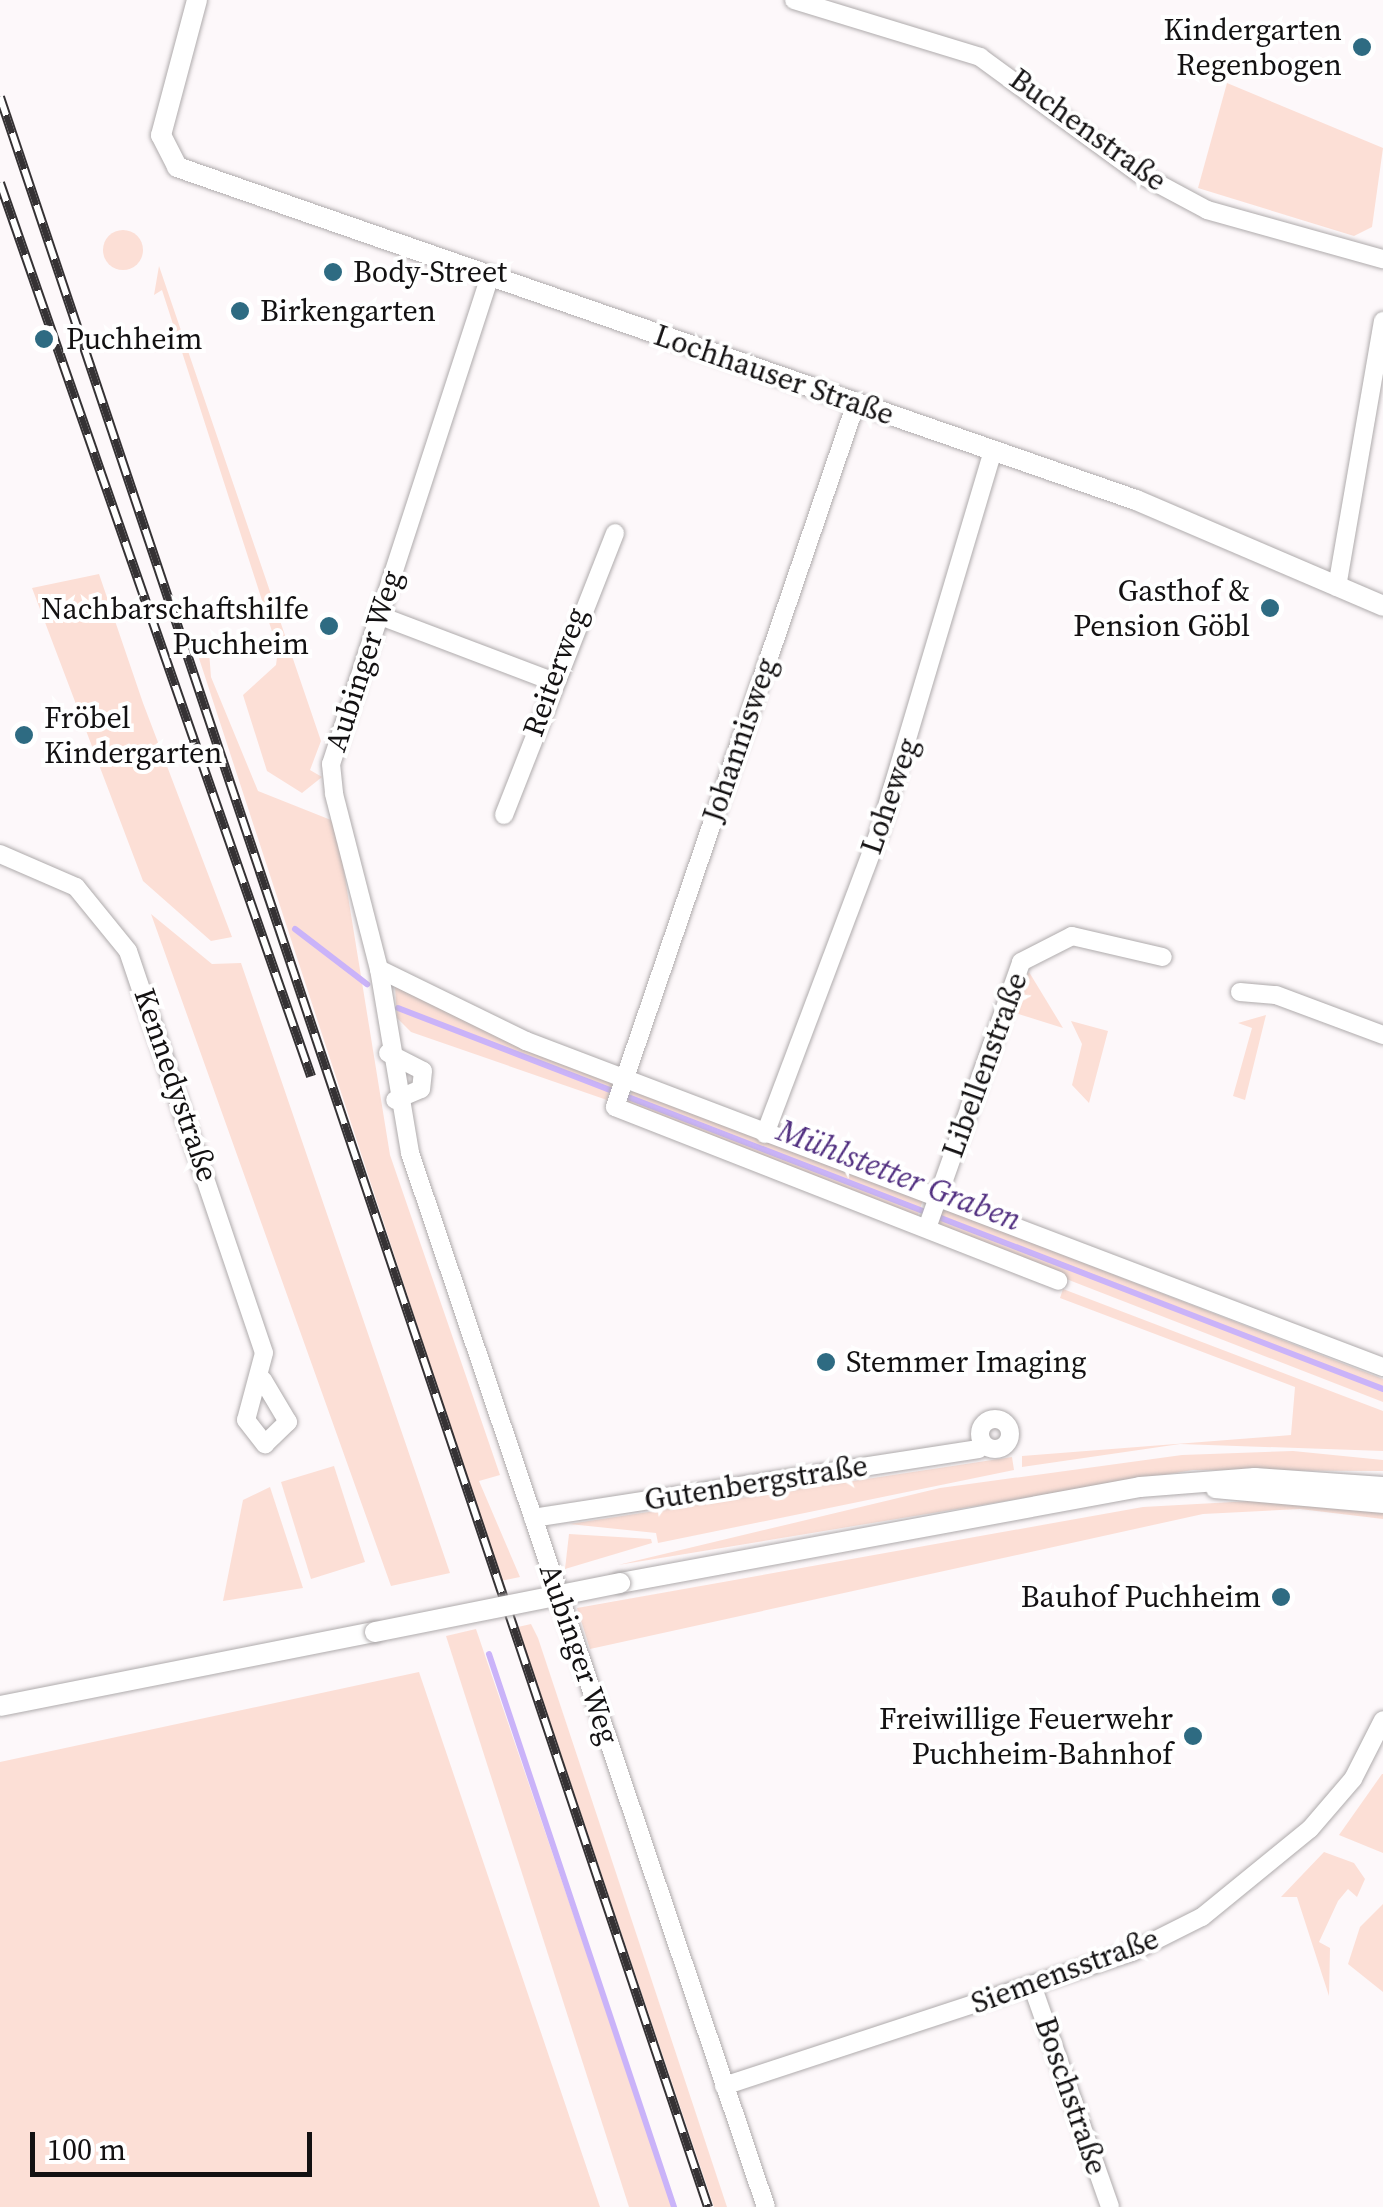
<!DOCTYPE html>
<html>
<head>
<meta charset="utf-8">
<style>
	body { margin:0 }
	#map { position:relative; width:1383px; height:2207px; overflow:hidden; background:#fdf8fa; font-family:"Source Serif 4",serif }
	div>[style] { position:absolute }
	.green>* { inset:0; background:#fcdfd6 }
	.round { border-radius:50% }
	.stream>* { height:6px; margin:-3px; padding:0 3px; transform-origin:3px; border-radius:3px; background:#cab3f9 }
	.roads { filter:drop-shadow(0 0 2px #afabac) drop-shadow(0 0 2px #afabac) }
	.minor>* { height:18px; margin:-9px; padding:0 9px; transform-origin:9px; border-radius:9px; background:#fff }
	.minor>.ring { margin:-9px; padding:0; box-sizing:content-box; background:none; border:18px solid #fff; border-radius:50% }
	.tertiary>* { height:20px; margin:-10px; padding:0 10px; transform-origin:10px; border-radius:10px; background:#fff }
	.rail>* { height:10px; margin-top:-5px; transform-origin:0; background:repeating-linear-gradient(90deg,#fff 0 19px,#353234 0 38px); box-sizing:border-box; border-block:2px solid #353234 }
	.bridges { filter:drop-shadow(0 0 2px #afabac) drop-shadow(0 0 2px #afabac) }
	.tertiary-bridge>* { height:20px; margin:-10px; padding:0 10px; transform-origin:10px; border-radius:10px; background:#fff }
	.dots>* { width:28px; height:28px; translate:-50% -50%; box-sizing:border-box; border:5px solid #fff; border-radius:50% }
	span { translate:-50% -50%; white-space:nowrap; text-align:center; line-height:1.15; -webkit-text-stroke:8px #fff; paint-order:stroke }
	.poi-label { font-size:30px; color:#131112 }
	.right { translate:-100% -50%; text-align:right }
	.left { translate:0 -50%; text-align:left }
	.street-label { font-size:30px; color:#131112 }
	.water-label { font-size:32px; color:#512f80; font-style:italic }
	.scale { position:absolute; left:30px; top:2132px; width:282px; height:45px; box-sizing:border-box; border:5px solid #131112; border-top:0; padding-left:12px; font-size:30px; line-height:35px; white-space:nowrap; color:#131112; -webkit-text-stroke:8px #fff; paint-order:stroke }
</style>
</head>
<body>
<div id="map">
	<div class="green">
		<div style="clip-path:polygon(1227px 83px,1383px 148px,1372px 227px,1354px 236px,1198px 188px)"></div>
		<div class="round" style="left:103px;top:230px;width:40px;height:40px"></div>
		<div style="clip-path:polygon(159px 266px,321px 741px,310px 770px,322px 777px,302px 793px,267px 771px,243px 695px,276px 665px,278px 650px,162px 290px,154px 295px)"></div>
		<div style="clip-path:polygon(99px 574px,143px 703px,232px 937px,211px 941px,143px 881px,32px 588px)"></div>
		<div style="clip-path:polygon(208px 639px,211px 677px,258px 791px,336px 822px,390px 1155px,500px 1475px,479px 1481px,520px 1577px,501px 1581px,194px 643px)"></div>
		<div style="clip-path:polygon(151px 914px,212px 964px,241px 963px,450px 1573px,391px 1586px)"></div>
		<div style="clip-path:polygon(1029px 972px,1063px 1028px,1009px 1011px)"></div>
		<div style="clip-path:polygon(395px 986px,614px 1081px,607px 1100px,411px 1032px,397px 1018px)"></div>
		<div style="clip-path:polygon(1266px 1015px,1245px 1100px,1233px 1096px,1252px 1028px,1238px 1023px)"></div>
		<div style="clip-path:polygon(1071px 1021px,1108px 1031px,1089px 1103px,1072px 1085px,1082px 1044px)"></div>
		<div style="clip-path:polygon(633px 1089px,923px 1200px,916px 1220px,626px 1107px)"></div>
		<div style="clip-path:polygon(942px 1208px,1383px 1379px,1383px 1402px,935px 1228px)"></div>
		<div style="clip-path:polygon(1063px 1289px,1383px 1411px,1383px 1451px,1180px 1444px,1022px 1467px,1022px 1456px,1291px 1435px,1295px 1387px,1060px 1298px)"></div>
		<div style="clip-path:polygon(1293px 1451px,1383px 1460px,1383px 1471px,1193px 1470px,618px 1565px,940px 1488px,1182px 1455px)"></div>
		<div style="clip-path:polygon(1012px 1457px,1014px 1470px,658px 1543px,656px 1533px,569px 1524px)"></div>
		<div style="clip-path:polygon(334px 1466px,365px 1562px,311px 1579px,281px 1482px)"></div>
		<div style="clip-path:polygon(270px 1487px,303px 1588px,223px 1601px,243px 1500px)"></div>
		<div style="clip-path:polygon(1269px 1500px,1383px 1510px,1383px 1519px,1300px 1509px,1203px 1514px,590px 1649px,577px 1608px,1143px 1507px)"></div>
		<div style="clip-path:polygon(569px 1534px,651px 1539px,652px 1543px,565px 1569px)"></div>
		<div style="clip-path:polygon(531px 1624px,538px 1638px,727px 2207px,714px 2207px,518px 1627px)"></div>
		<div style="clip-path:polygon(476px 1629px,673px 2207px,629px 2207px,446px 1636px)"></div>
		<div style="clip-path:polygon(419px 1672px,600px 2207px,0 2207px,0 1762px)"></div>
		<div style="clip-path:polygon(1382px 1774px,1383px 1774px,1383px 1853px,1339px 1835px)"></div>
		<div style="clip-path:polygon(1324px 1852px,1354px 1863px,1365px 1879px,1357px 1897px,1348px 1889px,1338px 1901px,1319px 1942px,1330px 1948px,1329px 1996px,1297px 1897px,1281px 1897px)"></div>
		<div style="clip-path:polygon(1383px 1904px,1383px 1992px,1348px 1964px,1360px 1927px)"></div>
	</div>
	<div class="stream">
		<div style="left:295px;top:929px;width:91px;rotate:37.4deg"></div>
		<div style="left:398px;top:1008px;width:1056px;rotate:21.15deg"></div>
		<div style="left:489px;top:1654px;width:583px;rotate:71.5deg"></div>
	</div>
	<div class="roads">
		<div class="minor">
			<div style="left:794px;top:0;width:195px;rotate:17deg"></div>
			<div style="left:980px;top:57px;width:198px;rotate:36.2deg"></div>
			<div style="left:1140px;top:174px;width:76px;rotate:28.2deg"></div>
			<div style="left:1207px;top:210px;width:183px;rotate:15.6deg"></div>
			<div style="left:489px;top:279px;width:510px;rotate:108.04deg"></div>
			<div style="left:331px;top:764px;width:30px;rotate:84deg"></div>
			<div style="left:334px;top:794px;width:181px;rotate:75.6deg"></div>
			<div style="left:379px;top:969px;width:187px;rotate:80.4deg"></div>
			<div style="left:410px;top:1153px;width:1112px;rotate:71.34deg"></div>
			<div style="left:856px;top:403px;width:744px;rotate:108.9deg"></div>
			<div style="left:615px;top:1107px;width:476px;rotate:21.4deg"></div>
			<div style="left:1337px;top:587px;width:270px;rotate:-80.2deg"></div>
			<div style="left:378px;top:615px;width:186px;rotate:20.8deg"></div>
			<div style="left:504px;top:815px;width:303px;rotate:-68.5deg"></div>
			<div style="left:0;top:854px;width:83px;rotate:23.5deg"></div>
			<div style="left:76px;top:887px;width:82px;rotate:50.9deg"></div>
			<div style="left:128px;top:951px;width:424px;rotate:71.3deg"></div>
			<div style="left:264px;top:1353px;width:69px;rotate:105deg"></div>
			<div style="left:246px;top:1420px;width:31px;rotate:52deg"></div>
			<div style="left:265px;top:1444px;width:32px;rotate:-44deg"></div>
			<div style="left:288px;top:1422px;width:49px;rotate:-120.8deg"></div>
			<div style="left:379px;top:969px;width:164px;rotate:26.1deg"></div>
			<div style="left:526px;top:1041px;width:917px;rotate:20.83deg"></div>
			<div style="left:1240px;top:992px;width:36px;rotate:5deg"></div>
			<div style="left:1276px;top:995px;width:114px;rotate:20.5deg"></div>
			<div style="left:388px;top:1053px;width:39px;rotate:27deg"></div>
			<div style="left:423px;top:1071px;width:18px;rotate:96deg"></div>
			<div style="left:421px;top:1089px;width:28px;rotate:157deg"></div>
			<div style="left:765px;top:1134px;width:322px;rotate:-69.3deg"></div>
			<div style="left:879px;top:833px;width:400px;rotate:-73.4deg"></div>
			<div style="left:927px;top:1228px;width:282px;rotate:-70.5deg"></div>
			<div style="left:1021px;top:962px;width:57px;rotate:-27deg"></div>
			<div style="left:1072px;top:936px;width:93px;rotate:13deg"></div>
			<div class="ring" style="left:980px;top:1419px;width:12px;height:12px"></div>
			<div style="left:1215px;top:1489px;width:169px;rotate:5.1deg"></div>
			<div style="left:533px;top:1518px;width:451px;rotate:-8.8deg"></div>
			<div style="left:1032px;top:1985px;width:235px;rotate:70.6deg"></div>
			<div style="left:724px;top:2086px;width:429px;rotate:-18.2deg"></div>
			<div style="left:1132px;top:1952px;width:78px;rotate:-26.6deg"></div>
			<div style="left:1202px;top:1917px;width:139px;rotate:-39.2deg"></div>
			<div style="left:1310px;top:1829px;width:66px;rotate:-49.3deg"></div>
			<div style="left:1353px;top:1779px;width:66px;rotate:-63deg"></div>
		</div>
		<div class="tertiary">
			<div style="left:197px;top:0;width:140px;rotate:104.9deg"></div>
			<div style="left:161px;top:135px;width:36px;rotate:63deg"></div>
			<div style="left:177px;top:167px;width:1015px;rotate:19.15deg"></div>
			<div style="left:1136px;top:500px;width:269px;rotate:23.2deg"></div>
			<div style="left:620px;top:1583px;width:529px;rotate:-10.46deg"></div>
			<div style="left:1140px;top:1487px;width:115px;rotate:-4.5deg"></div>
			<div style="left:1255px;top:1478px;width:128px;rotate:4deg"></div>
			<div style="left:0;top:1706px;width:382px;rotate:-11.2deg"></div>
		</div>
	</div>
	<div class="rail">
		<div style="left:0;top:97px;width:2226px;rotate:71.45deg"></div>
		<div style="left:0;top:183px;width:946px;rotate:70.8deg"></div>
	</div>
	<div class="bridges">
		<div class="tertiary-bridge">
			<div style="left:375px;top:1632px;width:250px;rotate:-11.3deg"></div>
		</div>
	</div>
	<div class="dots">
		<div style="left:1362px;top:47px;background:#2e6b82"></div>
		<div style="left:333px;top:272px;background:#2e6b82"></div>
		<div style="left:240px;top:311px;background:#2e6b82"></div>
		<div style="left:44px;top:339px;background:#2e6b82"></div>
		<div style="left:1270px;top:608px;background:#2e6b82"></div>
		<div style="left:329px;top:626px;background:#2e6b82"></div>
		<div style="left:24px;top:735px;background:#2e6b82"></div>
		<div style="left:826px;top:1362px;background:#2e6b82"></div>
		<div style="left:1281px;top:1597px;background:#2e6b82"></div>
		<div style="left:1193px;top:1736px;background:#2e6b82"></div>
	</div>
	<div class="poi-label">
		<span class="right" style="left:1342px;top:47px">Kindergarten<br>Regenbogen</span>
		<span class="left" style="left:353px;top:272px">Body-Street</span>
		<span class="left" style="left:260px;top:311px">Birkengarten</span>
		<span class="left" style="left:66px;top:339px">Puchheim</span>
		<span class="right" style="left:1250px;top:608px">Gasthof &amp;<br>Pension Göbl</span>
		<span class="right" style="left:309px;top:626px">Nachbarschaftshilfe<br>Puchheim</span>
		<span class="left" style="left:44px;top:735px">Fröbel<br>Kindergarten</span>
		<span class="left" style="left:846px;top:1362px">Stemmer Imaging</span>
		<span class="right" style="left:1261px;top:1597px">Bauhof Puchheim</span>
		<span class="right" style="left:1173px;top:1736px">Freiwillige Feuerwehr<br>Puchheim-Bahnhof</span>
	</div>
	<div class="street-label">
		<span style="left:1088px;top:130px;rotate:36deg">Buchenstraße</span>
		<span style="left:774px;top:375px;rotate:19deg">Lochhauser Straße</span>
		<span style="left:364px;top:661px;rotate:-72deg">Aubinger Weg</span>
		<span style="left:555px;top:672px;rotate:-70deg">Reiterweg</span>
		<span style="left:740px;top:740px;rotate:-71deg">Johannisweg</span>
		<span style="left:890px;top:796px;rotate:-71deg">Loheweg</span>
		<span style="left:985px;top:1065px;rotate:-70deg">Libellenstraße</span>
		<span style="left:176px;top:1085px;rotate:71deg">Kennedystraße</span>
		<span style="left:756px;top:1483px;rotate:-9deg">Gutenbergstraße</span>
		<span style="left:579px;top:1654px;rotate:71deg">Aubinger Weg</span>
		<span style="left:1065px;top:1971px;rotate:-20deg">Siemensstraße</span>
		<span style="left:1071px;top:2096px;rotate:71deg">Boschstraße</span>
	</div>
	<div class="water-label">
		<span style="left:899px;top:1175px;rotate:21deg">Mühlstetter Graben</span>
	</div>
	<div class="scale">100 m</div>
</div>
</body>
</html>
